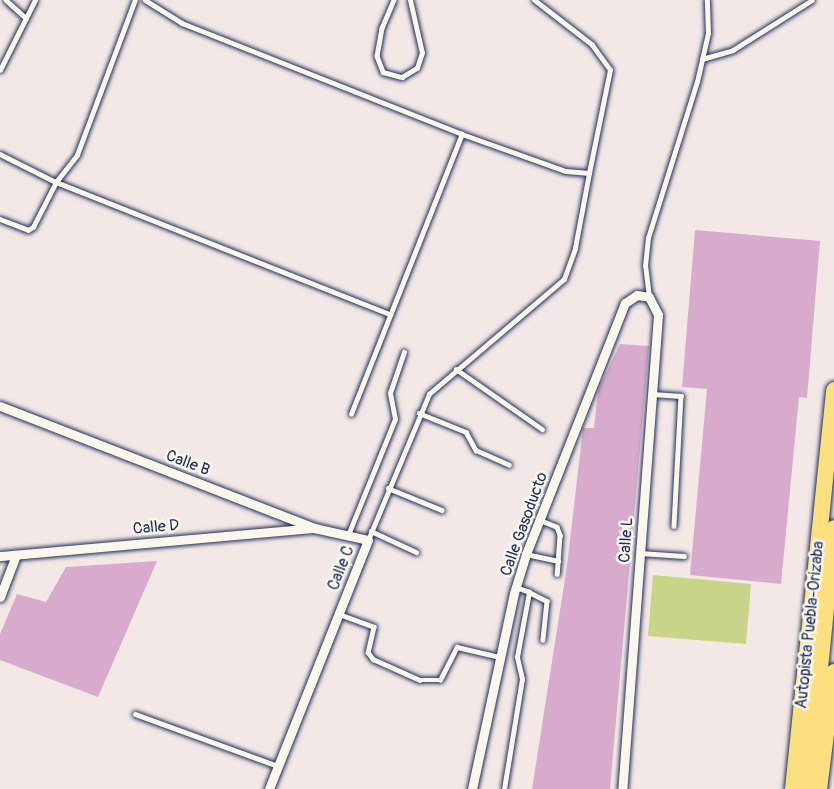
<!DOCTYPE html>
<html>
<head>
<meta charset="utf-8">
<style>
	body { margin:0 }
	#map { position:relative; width:834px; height:789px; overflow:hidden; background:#f4e8e6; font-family:Pangolin,sans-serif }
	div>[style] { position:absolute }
	.green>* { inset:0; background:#c8d487 }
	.building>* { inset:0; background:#d8aacc }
	.roads { filter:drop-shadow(0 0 2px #1b2f5e) drop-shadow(0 0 2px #1b2f5e) }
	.lane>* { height:4.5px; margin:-2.25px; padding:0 2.25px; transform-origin:2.25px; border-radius:2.25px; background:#fbf7ec }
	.street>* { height:9px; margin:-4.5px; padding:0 4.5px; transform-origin:4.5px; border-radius:4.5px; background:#fbf7ec }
	.highway>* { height:16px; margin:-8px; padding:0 8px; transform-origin:8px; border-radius:8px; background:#fce080 }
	span { translate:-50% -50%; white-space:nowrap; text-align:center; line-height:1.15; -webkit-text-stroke:5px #fbf7ec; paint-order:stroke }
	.street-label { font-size:16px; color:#1b2f5e }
</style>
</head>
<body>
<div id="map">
	<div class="green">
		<div style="clip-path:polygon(653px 575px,751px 584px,746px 644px,648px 636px)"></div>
	</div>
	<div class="building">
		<div style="clip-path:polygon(695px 230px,820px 241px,807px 398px,799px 397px,781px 584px,690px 575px,707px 389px,682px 387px)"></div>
		<div style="clip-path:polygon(620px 344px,649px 346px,610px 789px,532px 789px,567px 566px,583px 428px,594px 428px,598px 391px)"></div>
		<div style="clip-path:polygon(157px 561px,98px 697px,0 660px,0 634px,17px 594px,46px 602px,66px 567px)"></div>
	</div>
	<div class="roads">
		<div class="lane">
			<div style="left:6px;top:0;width:27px;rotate:42deg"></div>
			<div style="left:145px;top:0;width:44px;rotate:31.9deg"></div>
			<div style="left:182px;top:23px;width:301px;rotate:21.6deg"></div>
			<div style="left:462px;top:134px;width:110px;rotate:19.6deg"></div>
			<div style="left:566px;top:171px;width:23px;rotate:5deg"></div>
			<div style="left:589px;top:173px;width:105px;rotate:-78.5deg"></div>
			<div style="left:610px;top:70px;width:31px;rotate:-126deg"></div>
			<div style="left:592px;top:45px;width:73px;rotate:-142.2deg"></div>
			<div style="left:394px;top:0;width:30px;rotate:113deg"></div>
			<div style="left:382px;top:28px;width:28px;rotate:100deg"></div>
			<div style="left:377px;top:56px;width:17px;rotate:69deg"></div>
			<div style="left:383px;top:72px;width:20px;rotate:15deg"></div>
			<div style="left:402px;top:77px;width:17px;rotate:-31deg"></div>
			<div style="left:417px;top:68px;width:16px;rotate:-72deg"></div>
			<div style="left:422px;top:53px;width:54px;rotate:-102.8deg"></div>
			<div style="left:702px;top:59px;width:32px;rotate:-16deg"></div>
			<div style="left:733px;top:50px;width:93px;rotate:-32.3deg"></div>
			<div style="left:0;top:70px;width:78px;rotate:-63.4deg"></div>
			<div style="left:0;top:154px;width:63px;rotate:26.6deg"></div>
			<div style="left:56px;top:182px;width:34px;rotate:-52deg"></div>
			<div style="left:77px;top:155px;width:165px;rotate:-69.5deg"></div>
			<div style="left:0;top:219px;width:30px;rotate:21deg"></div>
			<div style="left:28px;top:230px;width:6px;rotate:-31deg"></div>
			<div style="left:33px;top:227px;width:51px;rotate:-62.9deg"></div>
			<div style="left:56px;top:182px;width:358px;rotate:21.6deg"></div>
			<div style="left:649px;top:297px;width:31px;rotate:-97deg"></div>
			<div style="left:645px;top:266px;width:28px;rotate:-84deg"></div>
			<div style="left:648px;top:238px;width:164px;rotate:-72.6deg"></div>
			<div style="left:697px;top:82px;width:50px;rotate:-77.3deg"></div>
			<div style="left:708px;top:33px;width:33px;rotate:-92deg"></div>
			<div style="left:456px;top:369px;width:105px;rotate:34.9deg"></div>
			<div style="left:652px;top:394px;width:29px;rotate:4deg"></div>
			<div style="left:681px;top:396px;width:130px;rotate:93.1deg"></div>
			<div style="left:419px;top:413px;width:51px;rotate:22deg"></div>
			<div style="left:466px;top:432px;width:21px;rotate:61deg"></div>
			<div style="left:476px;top:450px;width:36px;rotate:24deg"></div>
			<div style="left:351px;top:414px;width:301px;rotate:-68.4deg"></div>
			<div style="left:388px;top:488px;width:58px;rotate:22.2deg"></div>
			<div style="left:540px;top:520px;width:18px;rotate:22deg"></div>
			<div style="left:557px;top:527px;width:9px;rotate:69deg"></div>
			<div style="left:560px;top:535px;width:39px;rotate:94deg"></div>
			<div style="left:371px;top:531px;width:50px;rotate:25deg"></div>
			<div style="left:348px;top:535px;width:125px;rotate:-67.9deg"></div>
			<div style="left:395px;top:419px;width:26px;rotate:-101deg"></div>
			<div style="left:390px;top:393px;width:43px;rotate:-71.1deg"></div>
			<div style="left:368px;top:540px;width:158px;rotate:-67.3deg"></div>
			<div style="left:429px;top:394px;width:177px;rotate:-40.4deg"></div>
			<div style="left:564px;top:279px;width:33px;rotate:-70deg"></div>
			<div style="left:575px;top:248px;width:76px;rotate:-79.4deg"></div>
			<div style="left:640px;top:553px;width:44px;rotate:3.9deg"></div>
			<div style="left:526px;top:554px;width:33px;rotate:12deg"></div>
			<div style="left:529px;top:592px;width:20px;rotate:27deg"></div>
			<div style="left:547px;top:601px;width:39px;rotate:96deg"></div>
			<div style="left:339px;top:614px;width:37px;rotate:20deg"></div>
			<div style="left:374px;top:627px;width:26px;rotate:103deg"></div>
			<div style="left:368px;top:652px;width:9px;rotate:54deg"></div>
			<div style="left:373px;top:659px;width:51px;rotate:24.1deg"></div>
			<div style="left:420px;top:680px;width:20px"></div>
			<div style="left:440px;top:680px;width:37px;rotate:-63deg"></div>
			<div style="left:457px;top:647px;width:44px;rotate:13.1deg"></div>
			<div style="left:135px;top:714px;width:152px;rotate:20deg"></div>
			<div style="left:504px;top:789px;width:111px;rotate:-80.7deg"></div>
			<div style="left:522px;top:679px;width:23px;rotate:-103deg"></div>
			<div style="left:517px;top:657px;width:66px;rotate:-79.5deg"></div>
			<div style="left:529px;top:592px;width:13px;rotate:-162deg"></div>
		</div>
		<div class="street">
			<div style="left:0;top:406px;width:337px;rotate:21.2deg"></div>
			<div style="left:314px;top:528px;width:55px;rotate:12.5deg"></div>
			<div style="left:368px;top:540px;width:268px;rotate:111.7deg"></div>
			<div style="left:0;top:556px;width:312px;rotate:-5.1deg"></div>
			<div style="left:0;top:597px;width:45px;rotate:-69.1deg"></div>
			<div style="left:472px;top:789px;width:200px;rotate:-77.9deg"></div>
			<div style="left:514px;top:593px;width:41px;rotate:-72.9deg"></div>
			<div style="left:526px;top:554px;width:270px;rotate:-68.5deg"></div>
			<div style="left:625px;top:303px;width:14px;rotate:-34deg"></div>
			<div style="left:637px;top:295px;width:12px;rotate:9deg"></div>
			<div style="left:649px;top:297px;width:20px;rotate:63deg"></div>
			<div style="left:658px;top:315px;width:475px;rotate:94.3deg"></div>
		</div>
		<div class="highway">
			<div style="left:793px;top:789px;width:401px;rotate:-84.1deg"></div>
			<div style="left:808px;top:789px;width:262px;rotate:-84.3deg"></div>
			<div style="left:819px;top:789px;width:118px;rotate:-82.7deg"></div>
		</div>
	</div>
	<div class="street-label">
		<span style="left:188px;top:463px;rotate:21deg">Calle B</span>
		<span style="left:524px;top:524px;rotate:-70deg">Calle Gasoducto</span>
		<span style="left:156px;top:527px;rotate:-5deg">Calle D</span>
		<span style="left:626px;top:540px;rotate:-86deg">Calle L</span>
		<span style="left:341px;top:568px;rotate:-69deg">Calle C</span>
		<span style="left:810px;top:625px;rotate:-84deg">Autopista Puebla-Orizaba</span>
	</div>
</div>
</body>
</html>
